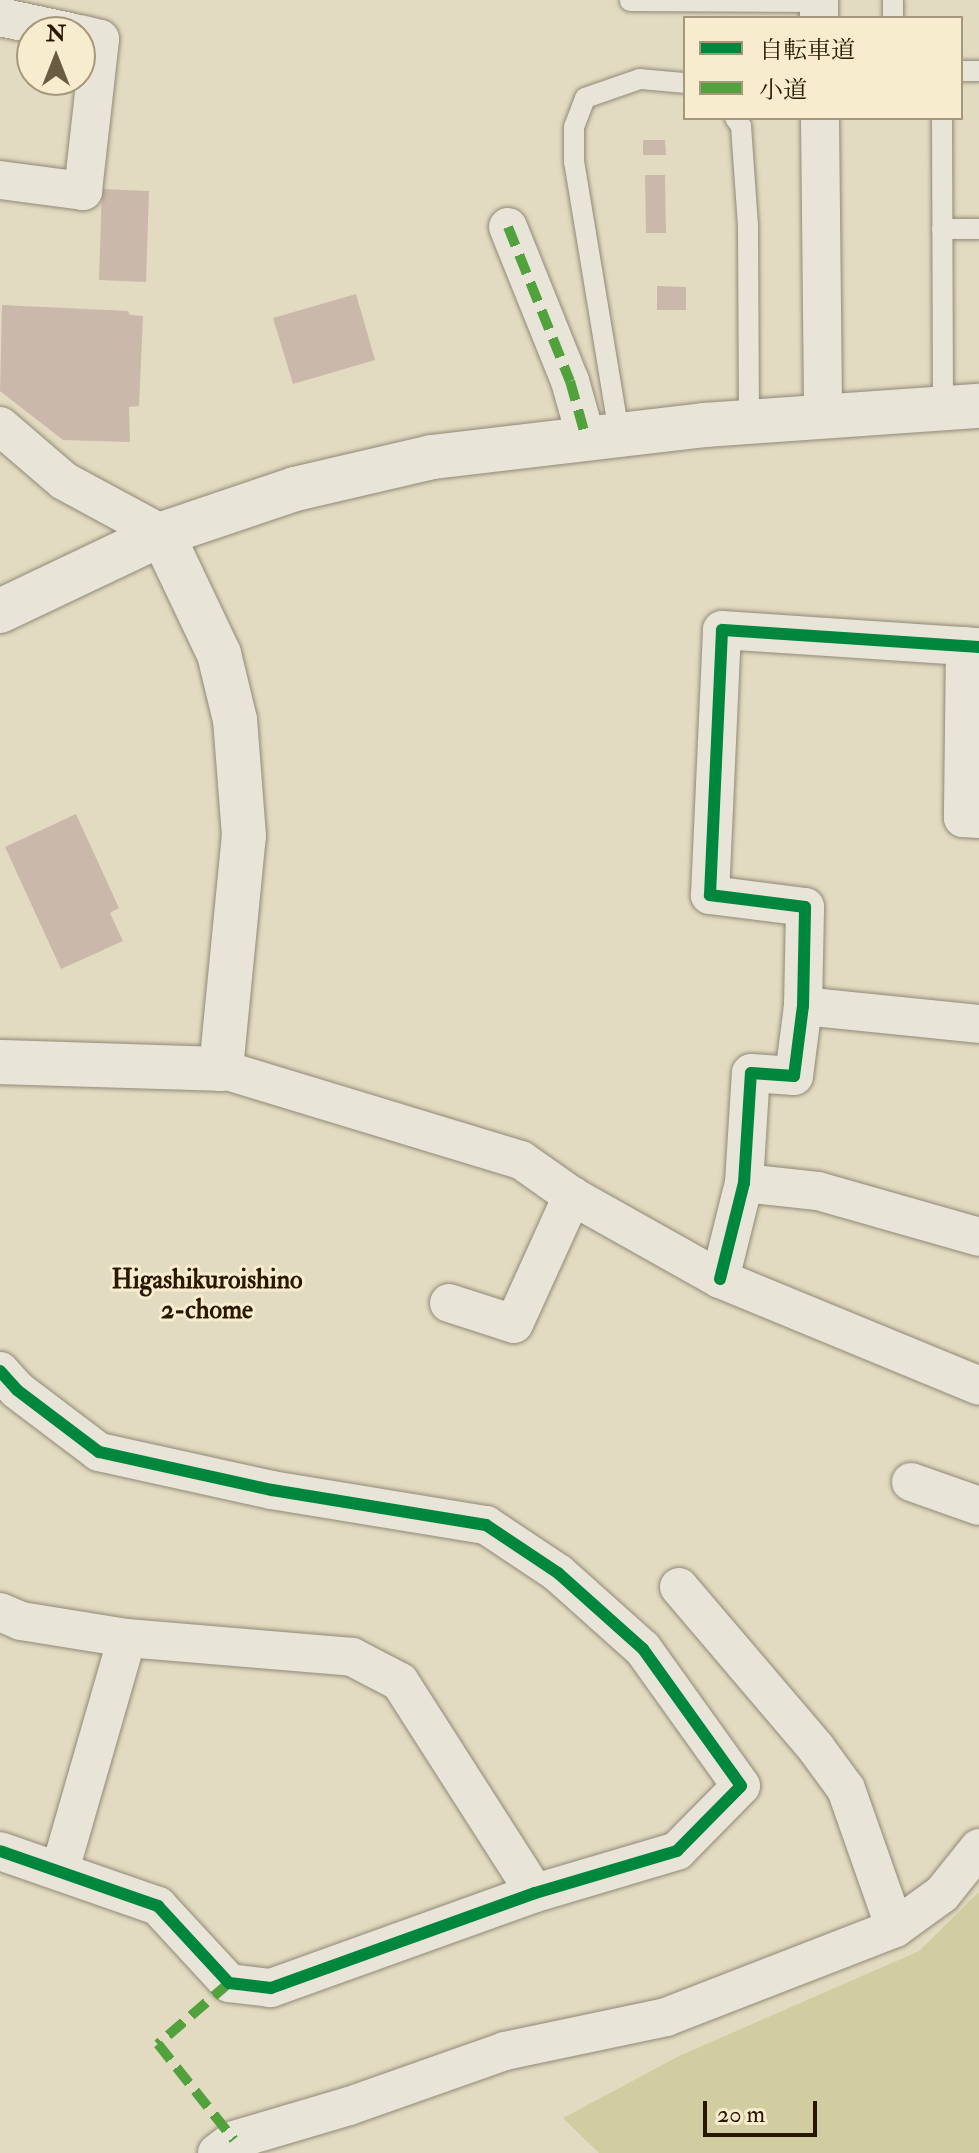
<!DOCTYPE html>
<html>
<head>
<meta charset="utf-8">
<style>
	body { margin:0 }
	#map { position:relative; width:979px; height:2153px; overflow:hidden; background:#e3dbc1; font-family:"IM FELL Double Pica","Noto Serif JP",serif }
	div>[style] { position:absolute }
	.green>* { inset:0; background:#d1cda1 }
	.building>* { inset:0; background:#cab8aa }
	.roads { filter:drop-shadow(0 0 2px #908977) drop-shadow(0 0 2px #908977) }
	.lane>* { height:20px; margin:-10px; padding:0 10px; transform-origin:10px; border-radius:10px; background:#e8e4d7 }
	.street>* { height:38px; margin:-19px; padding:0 19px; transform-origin:19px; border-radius:19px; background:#e8e4d7 }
	.secondary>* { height:44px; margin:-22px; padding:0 22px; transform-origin:22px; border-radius:22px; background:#e8e4d7 }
	.quiet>* { height:10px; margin-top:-5px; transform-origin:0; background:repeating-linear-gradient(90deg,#51a13c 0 20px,transparent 0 30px) }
	.cycleway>* { height:12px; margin:-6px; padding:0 6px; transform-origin:6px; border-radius:6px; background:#00873e }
	span { translate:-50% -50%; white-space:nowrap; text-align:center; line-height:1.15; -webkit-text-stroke:6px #f7eccd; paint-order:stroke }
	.neighbourhood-label { font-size:26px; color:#291700; font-weight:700 }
	.legend { position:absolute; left:683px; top:16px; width:280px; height:104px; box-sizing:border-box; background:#f7eccd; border:2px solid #a5977b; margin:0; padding:10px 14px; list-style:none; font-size:24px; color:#291700 }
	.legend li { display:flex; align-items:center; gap:16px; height:40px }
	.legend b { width:40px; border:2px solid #a5977b }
	.north { position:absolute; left:16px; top:16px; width:80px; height:80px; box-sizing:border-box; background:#f7eccd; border:2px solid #a5977b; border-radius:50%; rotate:0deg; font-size:22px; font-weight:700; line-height:32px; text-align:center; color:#291700 }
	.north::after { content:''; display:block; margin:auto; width:28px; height:36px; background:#6a5c44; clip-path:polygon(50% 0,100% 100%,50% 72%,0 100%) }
	.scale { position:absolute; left:703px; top:2101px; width:114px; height:36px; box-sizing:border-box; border:4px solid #291700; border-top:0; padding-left:10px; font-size:24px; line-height:28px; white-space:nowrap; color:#291700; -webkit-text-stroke:6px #f7eccd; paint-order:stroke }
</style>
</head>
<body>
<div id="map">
	<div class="green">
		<div style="clip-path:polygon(979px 1892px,979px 2153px,599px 2153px,563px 2118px,679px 2056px,919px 1951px)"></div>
	</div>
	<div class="building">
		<div style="clip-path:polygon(643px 140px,665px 140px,666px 155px,643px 155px)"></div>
		<div style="clip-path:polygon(645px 175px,665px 175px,666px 233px,646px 233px)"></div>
		<div style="clip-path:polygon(102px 189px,149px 191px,146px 282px,99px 280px)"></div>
		<div style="clip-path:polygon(657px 286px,686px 287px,686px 310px,657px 310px)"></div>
		<div style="clip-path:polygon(356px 294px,375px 360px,293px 384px,273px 318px)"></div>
		<div style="clip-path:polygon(2px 305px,128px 311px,130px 315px,143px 316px,139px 406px,129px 407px,130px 442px,63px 440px,0 391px)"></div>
		<div style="clip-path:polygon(76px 814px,119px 908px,110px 913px,123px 941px,61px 969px,5px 847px)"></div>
	</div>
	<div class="roads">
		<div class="lane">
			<div style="left:893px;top:0;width:18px;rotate:90deg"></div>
			<div style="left:630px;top:1px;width:189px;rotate:0.3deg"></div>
			<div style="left:961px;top:71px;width:18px"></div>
			<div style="left:735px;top:118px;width:10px;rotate:53deg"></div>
			<div style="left:741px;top:126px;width:99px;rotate:86deg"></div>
			<div style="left:748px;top:225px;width:196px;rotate:89.7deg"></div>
			<div style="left:942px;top:118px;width:291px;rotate:89.8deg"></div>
			<div style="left:942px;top:229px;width:37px"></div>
			<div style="left:619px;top:433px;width:275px;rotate:-99.4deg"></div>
			<div style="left:574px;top:162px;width:35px;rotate:-90deg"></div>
			<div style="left:574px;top:127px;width:31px;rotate:-69deg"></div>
			<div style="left:585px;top:98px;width:58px;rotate:-19.1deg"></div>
			<div style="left:640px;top:79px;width:45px;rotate:5.1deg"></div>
		</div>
		<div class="street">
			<div style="left:819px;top:0;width:18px;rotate:90deg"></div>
			<div style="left:0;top:17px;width:72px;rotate:12.1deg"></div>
			<div style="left:820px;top:118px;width:298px;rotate:89.4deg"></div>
			<div style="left:0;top:180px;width:84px;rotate:7.5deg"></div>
			<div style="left:83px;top:191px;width:153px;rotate:-83.6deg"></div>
			<div style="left:100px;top:39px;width:21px;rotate:-166deg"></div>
			<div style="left:508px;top:227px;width:166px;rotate:68.1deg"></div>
			<div style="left:570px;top:381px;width:59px;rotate:74.3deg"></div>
			<div style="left:0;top:426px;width:84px;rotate:40.7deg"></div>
			<div style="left:64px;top:481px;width:111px;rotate:28.4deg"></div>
			<div style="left:965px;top:646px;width:172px;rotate:90.7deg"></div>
			<div style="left:963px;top:818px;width:16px;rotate:4deg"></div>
			<div style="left:803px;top:1006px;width:177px;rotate:5.8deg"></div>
			<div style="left:221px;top:1069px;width:313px;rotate:16.9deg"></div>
			<div style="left:521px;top:1160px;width:62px;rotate:35.2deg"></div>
			<div style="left:572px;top:1196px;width:170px;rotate:29.3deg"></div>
			<div style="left:720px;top:1279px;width:280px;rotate:22.4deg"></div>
			<div style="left:744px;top:1183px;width:74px;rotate:6.2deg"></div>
			<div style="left:818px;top:1191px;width:167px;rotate:15.9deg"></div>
			<div style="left:720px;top:1279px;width:99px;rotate:-76deg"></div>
			<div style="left:744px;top:1183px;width:110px;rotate:-86.4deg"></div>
			<div style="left:751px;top:1073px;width:43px;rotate:4deg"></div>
			<div style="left:794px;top:1076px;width:71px;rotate:-82.7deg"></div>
			<div style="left:803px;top:1006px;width:99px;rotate:-88.8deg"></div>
			<div style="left:805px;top:907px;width:96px;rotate:-172.8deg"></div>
			<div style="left:710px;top:895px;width:265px;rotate:-87.4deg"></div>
			<div style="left:722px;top:630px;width:258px;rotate:3.8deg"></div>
			<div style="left:449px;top:1303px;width:68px;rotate:17.9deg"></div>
			<div style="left:514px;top:1324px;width:141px;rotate:-65.6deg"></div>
			<div style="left:0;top:1371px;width:25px;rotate:48deg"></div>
			<div style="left:17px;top:1390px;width:103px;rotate:37.1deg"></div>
			<div style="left:99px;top:1452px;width:177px;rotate:12.4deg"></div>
			<div style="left:272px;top:1490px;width:217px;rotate:9.3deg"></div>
			<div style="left:486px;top:1525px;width:87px;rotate:33.7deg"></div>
			<div style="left:558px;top:1573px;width:114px;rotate:41.8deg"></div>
			<div style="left:643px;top:1649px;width:168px;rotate:54.4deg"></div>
			<div style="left:741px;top:1786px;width:91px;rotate:134.6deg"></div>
			<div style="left:677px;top:1851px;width:148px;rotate:163.5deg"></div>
			<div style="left:535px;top:1893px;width:281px;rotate:160.2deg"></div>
			<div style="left:271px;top:1988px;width:42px;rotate:-173.2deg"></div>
			<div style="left:229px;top:1983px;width:105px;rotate:-132.7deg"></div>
			<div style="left:158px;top:1906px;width:167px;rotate:-160.8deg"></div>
			<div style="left:911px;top:1482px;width:72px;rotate:19.4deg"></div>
			<div style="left:679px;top:1587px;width:211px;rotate:49.6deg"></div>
			<div style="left:816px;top:1748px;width:51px;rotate:53.8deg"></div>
			<div style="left:846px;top:1789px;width:147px;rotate:70.6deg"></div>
			<div style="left:0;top:1612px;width:23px;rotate:23deg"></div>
			<div style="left:21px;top:1621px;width:107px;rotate:9.1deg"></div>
			<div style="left:127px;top:1638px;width:226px;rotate:4.8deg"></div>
			<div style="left:352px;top:1657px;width:54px;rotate:27.5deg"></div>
			<div style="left:400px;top:1682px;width:250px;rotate:57.4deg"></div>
			<div style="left:60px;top:1870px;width:241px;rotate:-73.9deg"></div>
			<div style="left:217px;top:2153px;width:21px;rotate:-37deg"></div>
			<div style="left:234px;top:2140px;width:120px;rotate:-16.5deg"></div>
			<div style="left:349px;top:2106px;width:165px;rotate:-19.4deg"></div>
			<div style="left:505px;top:2051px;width:165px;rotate:-11.9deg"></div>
			<div style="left:666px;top:2017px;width:246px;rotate:-21.2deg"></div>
			<div style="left:895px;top:1928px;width:58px;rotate:-35.9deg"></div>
			<div style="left:942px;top:1894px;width:59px;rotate:-51.2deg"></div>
		</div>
		<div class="secondary">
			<div style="left:0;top:611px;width:179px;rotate:-25.4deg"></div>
			<div style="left:162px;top:534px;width:140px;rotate:-18.7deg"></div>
			<div style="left:295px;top:489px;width:141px;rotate:-13.1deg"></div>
			<div style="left:432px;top:457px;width:275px;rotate:-6.7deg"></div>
			<div style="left:705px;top:425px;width:275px;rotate:-4deg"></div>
			<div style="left:0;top:1062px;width:221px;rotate:1.8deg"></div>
			<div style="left:221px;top:1069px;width:234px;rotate:-84.4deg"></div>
			<div style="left:244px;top:836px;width:116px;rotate:-94.4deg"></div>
			<div style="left:235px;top:720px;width:68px;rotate:-103.6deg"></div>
			<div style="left:219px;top:654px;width:133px;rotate:-115.4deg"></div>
		</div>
	</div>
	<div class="quiet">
		<div style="left:508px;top:227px;width:166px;rotate:68.1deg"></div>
		<div style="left:570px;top:381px;width:59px;rotate:74.3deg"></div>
		<div style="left:229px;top:1983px;width:94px;rotate:139.3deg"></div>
		<div style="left:158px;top:2044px;width:122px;rotate:51.6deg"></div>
	</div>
	<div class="cycleway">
		<div style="left:720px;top:1279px;width:99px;rotate:-76deg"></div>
		<div style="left:744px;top:1183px;width:110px;rotate:-86.4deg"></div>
		<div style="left:751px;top:1073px;width:43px;rotate:4deg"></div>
		<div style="left:794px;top:1076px;width:71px;rotate:-82.7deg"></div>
		<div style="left:803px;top:1006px;width:99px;rotate:-88.8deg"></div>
		<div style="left:805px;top:907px;width:96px;rotate:-172.8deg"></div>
		<div style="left:710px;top:895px;width:265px;rotate:-87.4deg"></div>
		<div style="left:722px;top:630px;width:258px;rotate:3.8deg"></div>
		<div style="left:0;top:1371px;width:25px;rotate:48deg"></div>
		<div style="left:17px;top:1390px;width:103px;rotate:37.1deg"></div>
		<div style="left:99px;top:1452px;width:177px;rotate:12.4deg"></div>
		<div style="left:272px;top:1490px;width:217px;rotate:9.3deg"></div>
		<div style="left:486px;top:1525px;width:87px;rotate:33.7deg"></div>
		<div style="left:558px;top:1573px;width:114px;rotate:41.8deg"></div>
		<div style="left:643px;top:1649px;width:168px;rotate:54.4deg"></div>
		<div style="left:741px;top:1786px;width:91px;rotate:134.6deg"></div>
		<div style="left:677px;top:1851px;width:148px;rotate:163.5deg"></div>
		<div style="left:535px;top:1893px;width:281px;rotate:160.2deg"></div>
		<div style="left:271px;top:1988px;width:42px;rotate:-173.2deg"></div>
		<div style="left:229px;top:1983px;width:105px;rotate:-132.7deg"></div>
		<div style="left:158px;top:1906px;width:167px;rotate:-160.8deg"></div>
	</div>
	<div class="neighbourhood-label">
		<span style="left:207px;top:1296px">Higashikuroishino<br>2-chome</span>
	</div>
	<ul class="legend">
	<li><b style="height:10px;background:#00873e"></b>自転車道</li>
	<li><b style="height:10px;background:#51a13c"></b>小道</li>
	</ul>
	<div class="north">N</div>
	<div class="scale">20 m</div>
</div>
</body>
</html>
